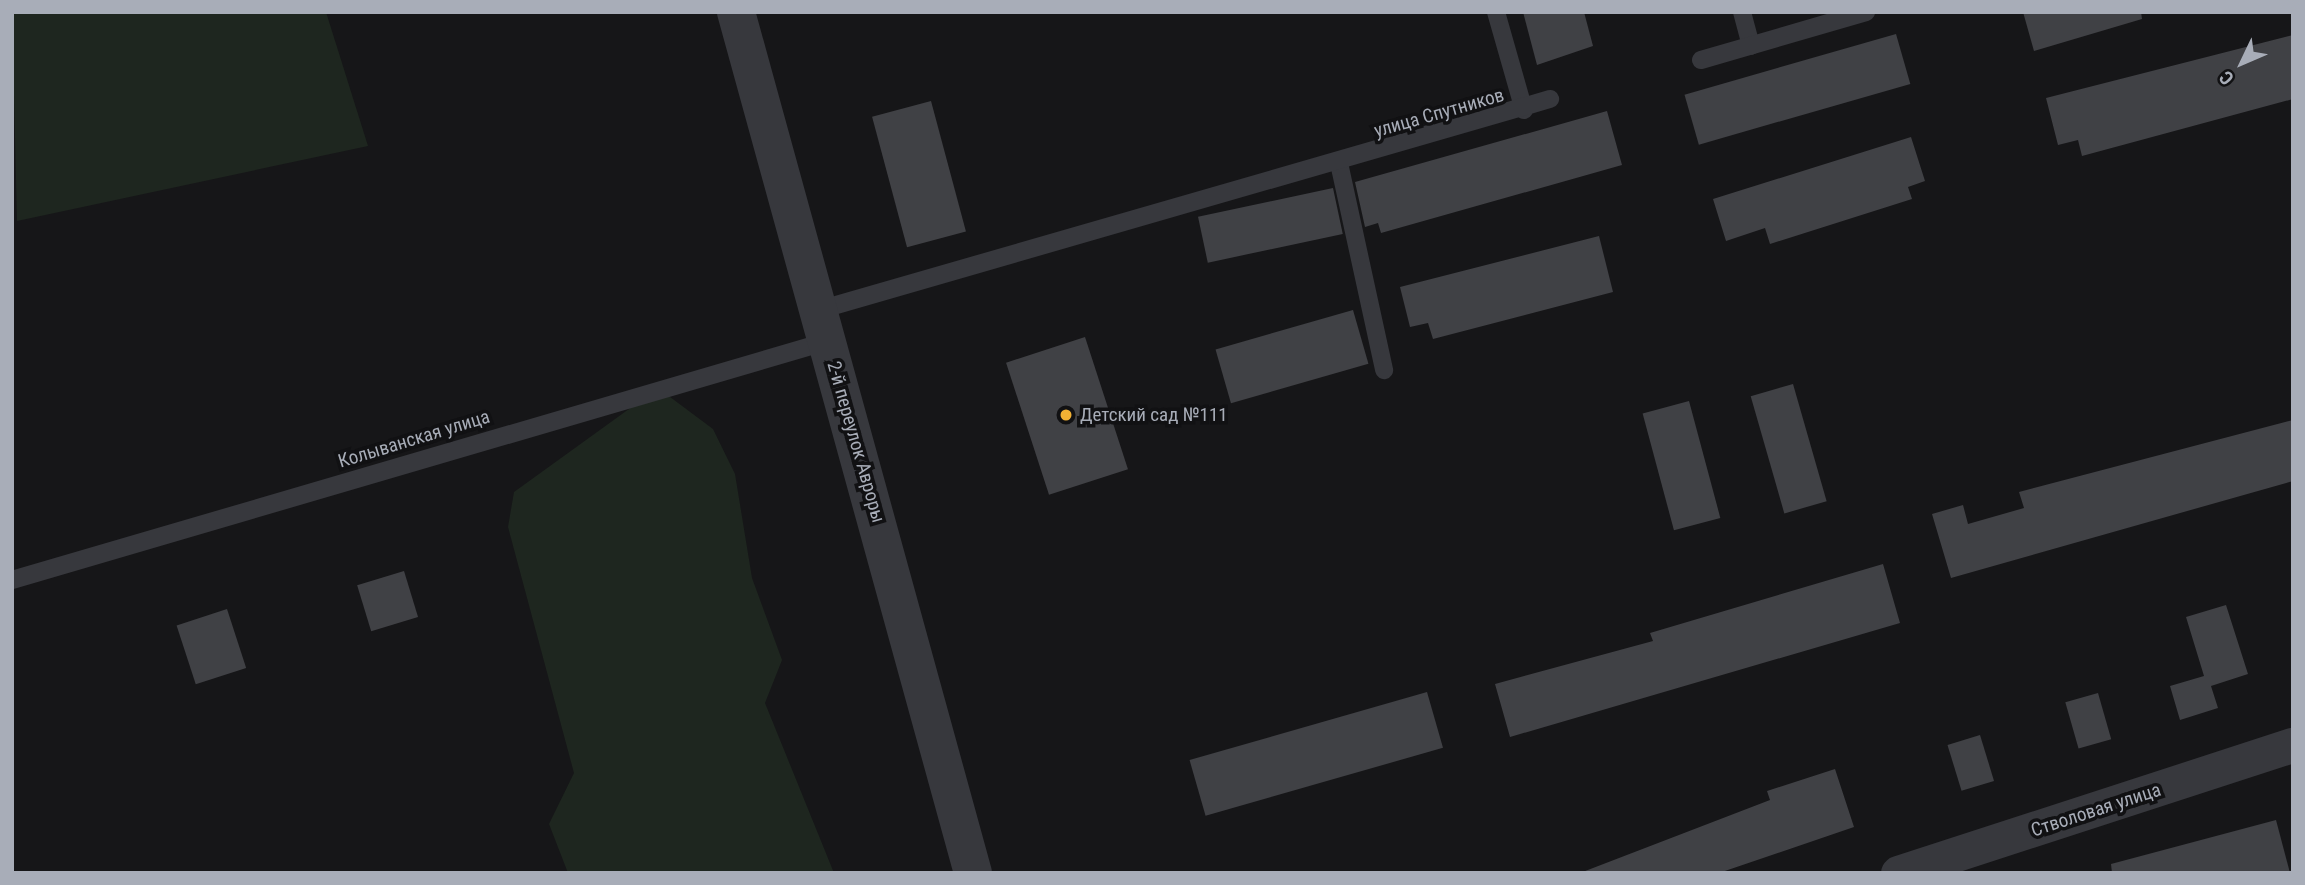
<!DOCTYPE html>
<html>
<head>
<meta charset="utf-8">
<style>
	body { margin:0 }
	#map { position:relative; width:2305px; height:885px; overflow:hidden; background:#161618; font-family:"Roboto Condensed",sans-serif }
	div>[style] { position:absolute }
	[style*='--x'] { left:calc(var(--x)*1px); top:calc(var(--y)*1px); width:calc(var(--w)*1px); rotate:calc(var(--a)*1deg) }
	.green>* { inset:0; background:#1e261f }
	.building>* { inset:0; background:#404145; transform-origin:0 0 }
	.service>* { height:18px; margin:-9px; padding:0 9px; transform-origin:9px; border-radius:9px; background:#37383d }
	.minor>* { height:35px; margin:-17.5px; padding:0 17.5px; transform-origin:17.5px; border-radius:17.5px; background:#37383d }
	.tertiary>* { height:38px; margin:-19px; padding:0 19px; transform-origin:19px; border-radius:19px; background:#37383d }
	.dots>* { width:19px; height:19px; translate:-50% -50%; box-sizing:border-box; border:4px solid #111113; border-radius:50% }
	span { translate:-50% -50%; white-space:nowrap; text-align:center; line-height:1.15; -webkit-text-stroke:7px #111113; paint-order:stroke }
	.street-label { font-size:19px; color:#a8adb8 }
	.poi-label { font-size:19px; color:#a8adb8 }
	.left { translate:0 -50%; text-align:left }
	.frame { position:absolute; inset:0; border:14px solid #a8adb8; pointer-events:none }
	.north { position:absolute; left:2207px; top:28px; width:70px; height:70px; -webkit-text-stroke:5px #111113; paint-order:stroke; rotate:226deg; font-size:19px; font-weight:700; line-height:28px; text-align:center; color:#a8adb8 }
	.north::after { content:''; display:block; margin:auto; width:24px; height:32px; background:#a8adb8; clip-path:polygon(50% 0,100% 100%,50% 72%,0 100%) }
</style>
</head>
<body>
<div id="map">
	<div class="green">
		<i style="clip-path:polygon(12px 12px,326px 12px,368px 146px,17px 221px)"></i>
		<i style="clip-path:polygon(658px 388px,713px 429px,735px 474px,752px 578px,782px 660px,765px 703px,834px 873px,568px 873px,549px 824px,574px 773px,508px 527px,514px 492px)"></i>
	</div>
	<div class="building">
		<i style="clip-path:polygon(1523px 12px,1584px 12px,1593px 46px,1537px 65px)"></i>
		<i style="clip-path:polygon(2023px 12px,2141px 12px,2142px 19px,2034px 51px)"></i>
		<i style="left:1896px;top:34px;width:52px;height:220px;rotate:74deg"></i>
		<i style="clip-path:polygon(2293px 35px,2293px 99px,2082px 156px,2078px 140px,2058px 145px,2046px 98px)"></i>
		<i style="left:931px;top:101px;width:135px;height:61px;rotate:75deg"></i>
		<i style="clip-path:polygon(1607px 111px,1622px 165px,1381px 233px,1378px 223px,1365px 227px,1355px 182px)"></i>
		<i style="clip-path:polygon(1911px 137px,1925px 181px,1908px 187px,1912px 199px,1770px 244px,1765px 228px,1726px 241px,1713px 199px)"></i>
		<i style="left:1333px;top:188px;width:47px;height:138px;rotate:78deg"></i>
		<i style="clip-path:polygon(1599px 236px,1613px 292px,1433px 339px,1428px 323px,1410px 327px,1400px 287px)"></i>
		<i style="left:1353px;top:310px;width:56px;height:143px;rotate:74deg"></i>
		<i style="left:1085px;top:337px;width:139px;height:83px;rotate:72deg"></i>
		<i style="left:1793px;top:384px;width:122px;height:44px;rotate:74deg"></i>
		<i style="left:1689px;top:401px;width:121px;height:48px;rotate:75deg"></i>
		<i style="clip-path:polygon(2293px 420px,2293px 481px,1951px 578px,1932px 514px,1963px 505px,1968px 524px,2024px 508px,2019px 492px)"></i>
		<i style="clip-path:polygon(1883px 564px,1900px 623px,1510px 737px,1495px 684px,1653px 641px,1650px 633px)"></i>
		<i style="left:404px;top:571px;width:48px;height:49px;rotate:73deg"></i>
		<i style="clip-path:polygon(2226px 605px,2248px 674px,2211px 686px,2218px 708px,2180px 720px,2170px 686px,2204px 676px,2186px 617px)"></i>
		<i style="left:227px;top:609px;width:62px;height:53px;rotate:72deg"></i>
		<i style="left:1427px;top:692px;width:58px;height:247px;rotate:74deg"></i>
		<i style="left:2098px;top:693px;width:48px;height:34px;rotate:74deg"></i>
		<i style="left:1980px;top:735px;width:48px;height:34px;rotate:73deg"></i>
		<i style="clip-path:polygon(1835px 769px,1854px 827px,1719px 873px,1580px 873px,1770px 800px,1767px 791px)"></i>
		<i style="clip-path:polygon(2276px 820px,2290px 873px,2112px 873px,2111px 864px)"></i>
	</div>
	<div class="service">
		<i style="--x:1496;--y:12;--w:102;--a:74.1"></i>
		<i style="--x:1742;--y:12;--w:35;--a:75"></i>
		<i style="--x:1701;--y:60;--w:172;--a:-16.2"></i>
		<i style="--x:1339;--y:163;--w:212;--a:77.7"></i>
		<i style="--x:819;--y:310;--w:761;--a:-16.1"></i>
		<i style="--x:12;--y:580;--w:850;--a:-16.32"></i>
	</div>
	<div class="minor">
		<i style="--x:1898;--y:873;--w:415;--a:-18"></i>
	</div>
	<div class="tertiary">
		<i style="--x:736;--y:12;--w:893;--a:74.61"></i>
	</div>
	<div class="dots">
		<i style="left:1066px;top:415px;background:#f2b134"></i>
	</div>
	<div class="street-label">
		<span style="left:1439px;top:113px;rotate:-16deg">улица Спутников</span>
		<span style="left:414px;top:439px;rotate:-17deg">Колыванская улица</span>
		<span style="left:856px;top:442px;rotate:74deg">2-й переулок Авроры</span>
		<span style="left:2096px;top:810px;rotate:-18deg">Стволовая улица</span>
	</div>
	<div class="poi-label">
		<span class="left" style="left:1080px;top:415px">Детский сад №111</span>
	</div>
	<div class="frame"></div>
	<div class="north">С</div>
</div>
</body>
</html>
